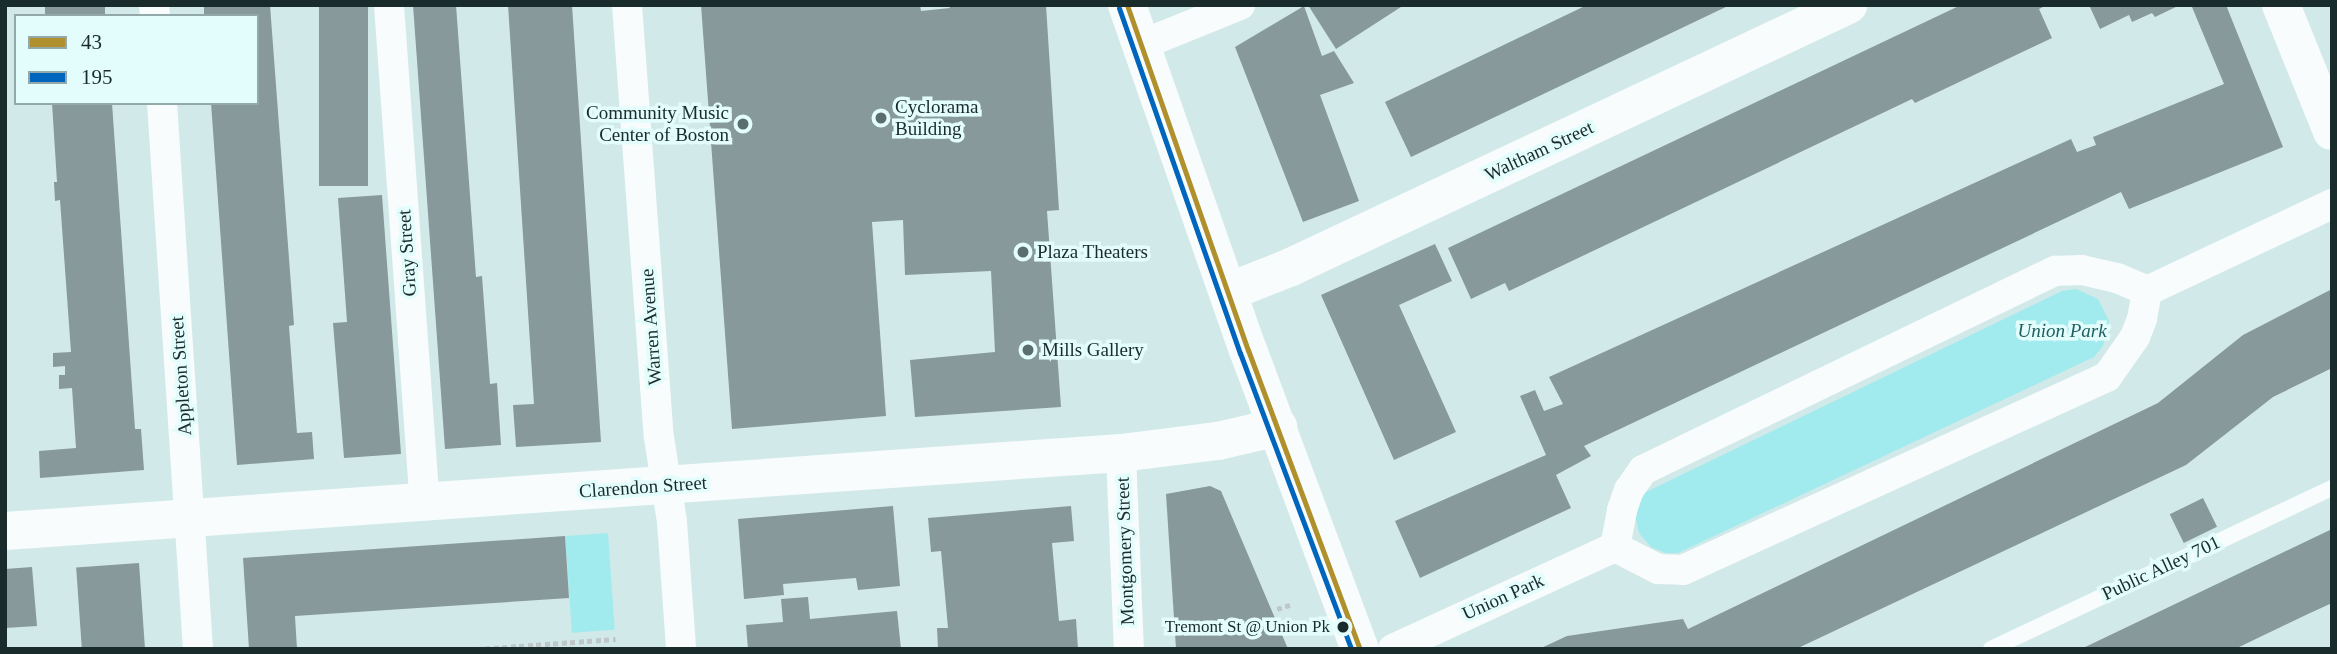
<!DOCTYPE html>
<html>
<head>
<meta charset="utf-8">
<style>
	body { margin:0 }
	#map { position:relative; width:2337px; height:654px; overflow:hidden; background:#d2e9ea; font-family:Georgia,serif }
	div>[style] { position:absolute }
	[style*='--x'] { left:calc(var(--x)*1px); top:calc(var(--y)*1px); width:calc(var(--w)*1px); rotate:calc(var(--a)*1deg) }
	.green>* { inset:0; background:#a1ebee; transform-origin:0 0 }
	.building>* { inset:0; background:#87999a; transform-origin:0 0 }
	.path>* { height:4.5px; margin-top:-2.25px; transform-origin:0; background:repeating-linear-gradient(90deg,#bfc8c8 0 5px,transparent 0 8.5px) }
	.service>* { height:16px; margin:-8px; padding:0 8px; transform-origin:8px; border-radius:8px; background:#f8fcfc }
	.minor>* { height:30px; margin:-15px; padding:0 15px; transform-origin:15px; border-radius:15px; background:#f8fcfc }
	.secondary>* { height:38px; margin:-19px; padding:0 19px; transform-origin:19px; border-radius:19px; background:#f8fcfc }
	.primary>* { height:38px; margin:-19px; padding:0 19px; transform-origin:19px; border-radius:19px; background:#f8fcfc }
	.bus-1>* { height:5px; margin:-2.5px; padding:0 2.5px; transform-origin:2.5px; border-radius:2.5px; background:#af902c }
	.bus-2>* { height:5px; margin:-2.5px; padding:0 2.5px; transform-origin:2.5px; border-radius:2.5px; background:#0065bd }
	.dots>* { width:19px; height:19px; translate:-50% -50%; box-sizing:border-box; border:4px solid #e3fdfd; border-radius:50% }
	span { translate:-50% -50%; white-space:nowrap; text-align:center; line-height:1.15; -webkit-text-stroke:7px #e3fdfd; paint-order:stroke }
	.bus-label { font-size:17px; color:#1a2b2b }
	.right { translate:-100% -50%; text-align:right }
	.poi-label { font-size:19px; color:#1a2b2b }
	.left { translate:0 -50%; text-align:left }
	.street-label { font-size:19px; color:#1a2b2b }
	.park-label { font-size:19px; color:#1f5f61; font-style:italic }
	.frame { position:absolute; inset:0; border:7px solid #1a2b2b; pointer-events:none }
	.legend { position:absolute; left:14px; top:14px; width:245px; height:91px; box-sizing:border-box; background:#e3fdfd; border:2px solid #93a9a9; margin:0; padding:9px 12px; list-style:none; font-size:21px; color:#1a2b2b }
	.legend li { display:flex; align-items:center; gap:14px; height:35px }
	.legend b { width:35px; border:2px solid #93a9a9 }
</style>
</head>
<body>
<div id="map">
	<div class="green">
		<i style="clip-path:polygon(2076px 289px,2098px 299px,2109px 321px,2103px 346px,2094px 357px,1678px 553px,1666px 553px,1651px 547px,1639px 533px,1635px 515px,1644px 493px,2062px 291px)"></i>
		<i style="left:608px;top:533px;width:97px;height:43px;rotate:86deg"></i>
	</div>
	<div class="building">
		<i style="left:45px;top:5px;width:60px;height:11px"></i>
		<i style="clip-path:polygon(204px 5px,270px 5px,294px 325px,289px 326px,297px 433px,312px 432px,314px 459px,237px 465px,211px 103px,257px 103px,257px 16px,204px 16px)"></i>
		<i style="left:319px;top:5px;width:49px;height:181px"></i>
		<i style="clip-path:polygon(413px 5px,456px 5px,476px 277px,482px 276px,490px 384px,497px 383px,501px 445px,445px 449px)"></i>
		<i style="clip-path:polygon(508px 5px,572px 5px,601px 442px,516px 447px,513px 405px,534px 404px)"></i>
		<i style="clip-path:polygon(701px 5px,920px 5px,921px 11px,950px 8px,948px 5px,1046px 5px,1059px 210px,1047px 211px,1061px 407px,915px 417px,910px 360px,995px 352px,991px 271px,905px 275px,903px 220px,872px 222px,886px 416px,732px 429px)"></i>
		<i style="clip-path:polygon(1308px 5px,1404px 5px,1336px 49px)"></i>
		<i style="clip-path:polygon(1587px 5px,1730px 5px,1411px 157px,1385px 102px)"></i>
		<i style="clip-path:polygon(1961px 5px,2047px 5px,2039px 9px,2052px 38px,1915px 103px,1912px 99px,1509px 291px,1505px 283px,1471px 299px,1448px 248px)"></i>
		<i style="clip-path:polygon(2089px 5px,2180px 5px,2155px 17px,2152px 13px,2132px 22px,2129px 15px,2100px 29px)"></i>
		<i style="clip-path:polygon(2226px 5px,2283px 147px,2129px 209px,2121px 192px,1584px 446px,1591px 456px,1556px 475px,1571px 508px,1420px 578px,1395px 521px,1546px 455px,1520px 396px,1535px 390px,1544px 411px,1563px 404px,1549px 377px,2071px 139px,2077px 152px,2096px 145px,2093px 137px,2224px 84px,2192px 7px)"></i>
		<i style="clip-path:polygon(1304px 6px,1322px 56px,1334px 51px,1354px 83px,1320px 95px,1359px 201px,1303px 222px,1235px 47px)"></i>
		<i style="clip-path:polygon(52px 103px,112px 103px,135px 429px,141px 429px,144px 470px,40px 478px,39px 451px,76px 448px,72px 388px,59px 389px,59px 375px,65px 375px,65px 366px,53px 367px,53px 353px,71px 352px,60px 200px,55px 201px,54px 182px,57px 182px)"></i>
		<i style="clip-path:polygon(382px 195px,401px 454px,344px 458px,333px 323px,347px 322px,338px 198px)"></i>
		<i style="clip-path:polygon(1435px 244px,1452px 281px,1399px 305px,1456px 432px,1394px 460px,1321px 295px)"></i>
		<i style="clip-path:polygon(2332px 289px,2332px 368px,2273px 397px,2186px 465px,1796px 649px,1539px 649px,1567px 636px,1683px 619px,1688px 629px,2158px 403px,2243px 335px)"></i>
		<i style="clip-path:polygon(1210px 486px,1221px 491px,1288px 649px,1176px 649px,1166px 494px)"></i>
		<i style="left:2203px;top:498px;width:32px;height:37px;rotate:64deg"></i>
		<i style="clip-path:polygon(893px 506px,900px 586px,858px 590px,856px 578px,783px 584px,784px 595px,744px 599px,738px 519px)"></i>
		<i style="clip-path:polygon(1071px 506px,1074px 541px,1052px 543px,1059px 621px,1076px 619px,1078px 649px,938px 649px,937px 628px,948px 628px,941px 551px,931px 552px,928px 518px)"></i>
		<i style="clip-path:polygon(2332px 529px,2332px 603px,2308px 614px,2235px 649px,2081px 649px)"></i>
		<i style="clip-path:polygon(565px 536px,569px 598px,295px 616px,297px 649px,249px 649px,243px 558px)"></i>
		<i style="left:139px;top:563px;width:86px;height:63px;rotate:86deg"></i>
		<i style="clip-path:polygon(32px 567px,37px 626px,5px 628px,5px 569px)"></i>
		<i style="clip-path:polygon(808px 597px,810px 619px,897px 611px,901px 649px,748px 649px,746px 625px,783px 622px,781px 599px)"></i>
	</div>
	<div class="path">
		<i style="--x:1277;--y:609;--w:16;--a:-18"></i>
		<i style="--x:477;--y:649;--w:139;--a:-4.1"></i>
	</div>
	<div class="service">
		<i style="--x:1991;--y:649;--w:377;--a:-25.3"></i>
	</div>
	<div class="minor">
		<i style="--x:154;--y:5;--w:11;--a:85"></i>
		<i style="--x:389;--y:5;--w:498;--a:85.9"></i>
		<i style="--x:627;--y:5;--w:433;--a:85.8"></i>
		<i style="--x:659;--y:437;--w:86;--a:81.3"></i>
		<i style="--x:672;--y:522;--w:127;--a:85.9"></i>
		<i style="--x:1141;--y:45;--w:107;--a:-22"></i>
		<i style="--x:162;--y:103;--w:547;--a:86.23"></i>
		<i style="--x:1121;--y:453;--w:196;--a:87.7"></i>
		<i style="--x:1615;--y:547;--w:38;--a:-79"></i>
		<i style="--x:1622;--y:510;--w:21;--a:-71"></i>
		<i style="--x:1629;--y:490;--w:24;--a:-55"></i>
		<i style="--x:1643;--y:470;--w:458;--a:-25.8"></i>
		<i style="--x:2055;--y:271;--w:27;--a:-2"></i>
		<i style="--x:2082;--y:270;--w:36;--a:13"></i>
		<i style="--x:2117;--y:278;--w:33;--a:23"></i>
		<i style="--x:2147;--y:291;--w:204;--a:-25.2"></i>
		<i style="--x:1615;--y:547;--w:48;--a:27.1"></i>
		<i style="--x:1658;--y:569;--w:25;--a:2"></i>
		<i style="--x:1683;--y:570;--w:466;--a:-24.5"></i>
		<i style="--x:2107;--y:377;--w:49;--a:-55"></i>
		<i style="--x:2135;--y:337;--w:19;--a:-69"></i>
		<i style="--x:2142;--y:319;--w:28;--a:-80"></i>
		<i style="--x:1393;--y:649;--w:244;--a:-24.7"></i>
	</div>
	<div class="secondary">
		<i style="--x:2281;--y:5;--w:136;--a:68"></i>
		<i style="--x:1228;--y:292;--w:68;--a:-21.6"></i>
		<i style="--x:1291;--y:267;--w:616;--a:-25.19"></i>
		<i style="--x:5;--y:531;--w:1119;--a:-4"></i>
		<i style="--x:1121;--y:453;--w:98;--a:-7.1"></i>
		<i style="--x:1218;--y:441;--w:62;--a:-13.1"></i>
	</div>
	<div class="primary">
		<i style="--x:1127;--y:5;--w:366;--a:70.7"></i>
		<i style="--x:1248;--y:350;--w:319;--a:69.5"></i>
	</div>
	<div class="bus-1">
		<i style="--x:1127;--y:5;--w:366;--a:70.7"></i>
		<i style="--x:1248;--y:350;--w:319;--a:69.5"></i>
	</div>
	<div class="bus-2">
		<i style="--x:1119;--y:8;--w:366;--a:70.7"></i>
		<i style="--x:1240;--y:353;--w:316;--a:69.4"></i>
	</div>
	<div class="dots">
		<i style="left:881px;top:118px;background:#5a6e6e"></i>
		<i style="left:743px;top:124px;background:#5a6e6e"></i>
		<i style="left:1023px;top:252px;background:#5a6e6e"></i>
		<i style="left:1028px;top:350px;background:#5a6e6e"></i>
		<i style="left:1343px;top:627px;background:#1a2b2b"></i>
	</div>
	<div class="bus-label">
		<span class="right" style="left:1330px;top:627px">Tremont St @ Union Pk</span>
	</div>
	<div class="poi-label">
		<span class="left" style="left:895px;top:118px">Cyclorama<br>Building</span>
		<span class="right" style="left:729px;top:124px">Community Music<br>Center of Boston</span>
		<span class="left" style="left:1037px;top:252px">Plaza Theaters</span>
		<span class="left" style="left:1042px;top:350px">Mills Gallery</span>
	</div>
	<div class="street-label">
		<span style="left:1539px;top:151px;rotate:-25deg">Waltham Street</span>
		<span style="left:407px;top:253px;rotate:-94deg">Gray Street</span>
		<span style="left:651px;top:327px;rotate:-94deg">Warren Avenue</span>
		<span style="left:181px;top:376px;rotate:-94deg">Appleton Street</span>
		<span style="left:643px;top:487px;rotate:-4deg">Clarendon Street</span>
		<span style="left:1125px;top:551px;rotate:-92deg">Montgomery Street</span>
		<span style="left:2161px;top:568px;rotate:-25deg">Public Alley 701</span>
		<span style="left:1503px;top:597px;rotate:-24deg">Union Park</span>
	</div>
	<div class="park-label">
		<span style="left:2062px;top:331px">Union Park</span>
	</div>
	<div class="frame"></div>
	<ul class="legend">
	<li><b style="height:9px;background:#af902c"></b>43</li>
	<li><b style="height:9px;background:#0065bd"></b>195</li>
	</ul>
</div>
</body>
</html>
